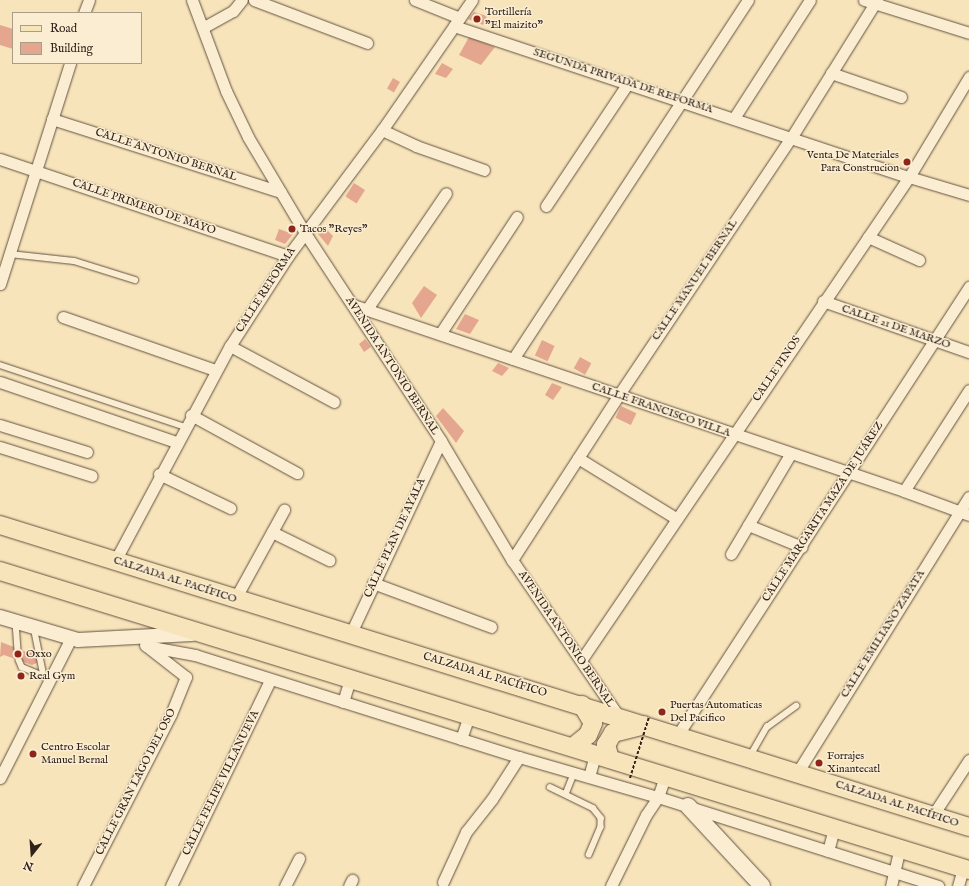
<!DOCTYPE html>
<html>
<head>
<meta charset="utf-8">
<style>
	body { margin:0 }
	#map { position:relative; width:969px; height:886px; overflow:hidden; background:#f8e4ba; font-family:"IM FELL English",serif }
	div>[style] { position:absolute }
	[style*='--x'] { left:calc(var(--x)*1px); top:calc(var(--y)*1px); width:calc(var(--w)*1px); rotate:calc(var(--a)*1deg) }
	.building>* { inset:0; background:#e5a68f; transform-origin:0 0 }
	.roads { filter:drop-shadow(0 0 1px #625242) drop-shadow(0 0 1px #625242) }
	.service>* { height:5.5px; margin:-2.75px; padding:0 2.75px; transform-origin:2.75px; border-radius:2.75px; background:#faedd2 }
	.minor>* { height:11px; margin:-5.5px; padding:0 5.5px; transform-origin:5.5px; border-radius:5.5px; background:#faedd2 }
	.tertiary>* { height:14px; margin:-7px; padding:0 7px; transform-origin:7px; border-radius:7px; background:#faedd2 }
	.secondary>* { height:16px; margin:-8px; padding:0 8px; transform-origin:8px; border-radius:8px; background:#faedd2 }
	.primary>* { height:18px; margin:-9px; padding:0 9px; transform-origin:9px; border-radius:9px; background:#f8e4ba }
	.path-bridge>* { height:2px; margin-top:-1px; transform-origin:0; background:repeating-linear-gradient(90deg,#30221a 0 3px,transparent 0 5px) }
	.dots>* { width:11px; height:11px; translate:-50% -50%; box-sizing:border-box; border:2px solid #faedd2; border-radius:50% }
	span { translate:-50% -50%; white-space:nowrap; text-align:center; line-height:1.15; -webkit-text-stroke:3px #faedd2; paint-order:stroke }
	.poi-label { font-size:11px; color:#30221a }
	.left { translate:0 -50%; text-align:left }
	.right { translate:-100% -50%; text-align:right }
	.street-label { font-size:11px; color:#30221a }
	.legend { position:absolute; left:12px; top:12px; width:130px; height:52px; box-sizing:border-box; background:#faedd2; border:1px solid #a99c88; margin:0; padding:5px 7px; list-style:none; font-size:12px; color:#30221a }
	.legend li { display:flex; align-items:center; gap:8px; height:20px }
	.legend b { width:20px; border:1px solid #a99c88 }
	.north { position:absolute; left:12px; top:834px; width:40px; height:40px; -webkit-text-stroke:3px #faedd2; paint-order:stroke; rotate:197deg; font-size:11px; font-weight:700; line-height:16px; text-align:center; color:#30221a }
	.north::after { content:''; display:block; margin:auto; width:14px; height:18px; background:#30221a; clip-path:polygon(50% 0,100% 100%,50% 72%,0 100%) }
</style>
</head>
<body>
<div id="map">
	<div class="building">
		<i style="clip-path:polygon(474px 12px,487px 16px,483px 25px,468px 19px)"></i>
		<i style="clip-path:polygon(0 25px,13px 29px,13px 49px,0 45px)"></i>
		<i style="clip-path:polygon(469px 37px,495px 47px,481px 65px,459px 55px)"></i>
		<i style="clip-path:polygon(442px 63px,453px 69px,446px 78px,435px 74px)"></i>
		<i style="left:393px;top:78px;width:8px;height:12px;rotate:30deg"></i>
		<i style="left:354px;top:183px;width:13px;height:16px;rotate:32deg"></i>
		<i style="clip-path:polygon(324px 227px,333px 236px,328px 246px,318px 234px)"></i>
		<i style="clip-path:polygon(279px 229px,293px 234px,285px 244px,275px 240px)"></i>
		<i style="clip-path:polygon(424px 286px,437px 295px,421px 318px,412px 303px)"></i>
		<i style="clip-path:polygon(465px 314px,479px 320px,470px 334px,456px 329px)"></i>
		<i style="clip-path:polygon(365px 339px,371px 347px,364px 352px,359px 344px)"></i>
		<i style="left:542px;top:340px;width:14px;height:17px;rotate:25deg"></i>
		<i style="left:580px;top:357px;width:13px;height:13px;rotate:29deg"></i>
		<i style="clip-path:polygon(498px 363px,509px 368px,502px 376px,492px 371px)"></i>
		<i style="clip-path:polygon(552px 383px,562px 387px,553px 400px,545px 395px)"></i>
		<i style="left:621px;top:406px;width:17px;height:13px;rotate:25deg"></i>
		<i style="clip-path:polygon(443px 408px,464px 431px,456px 443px,436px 416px)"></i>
		<i style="clip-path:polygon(1px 642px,29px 653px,34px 650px,39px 662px,32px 665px,4px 655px,0 657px)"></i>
	</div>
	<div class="roads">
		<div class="service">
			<i style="--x:10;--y:254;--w:64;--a:6.2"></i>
			<i style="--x:74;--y:261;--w:64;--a:17.3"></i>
			<i style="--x:0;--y:365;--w:195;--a:18.5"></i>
			<i style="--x:16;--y:622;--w:27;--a:86"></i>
			<i style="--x:34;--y:627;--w:50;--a:78.5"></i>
			<i style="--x:19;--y:660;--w:8;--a:67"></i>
			<i style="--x:22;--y:667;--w:26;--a:23"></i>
			<i style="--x:750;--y:756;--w:34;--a:-60"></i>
			<i style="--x:767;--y:727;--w:36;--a:-36"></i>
			<i style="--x:550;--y:787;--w:48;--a:26"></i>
			<i style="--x:593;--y:808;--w:13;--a:51"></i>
			<i style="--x:601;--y:818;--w:9;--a:90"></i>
			<i style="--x:601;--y:827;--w:30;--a:113"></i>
			<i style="--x:566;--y:793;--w:22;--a:-68"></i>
		</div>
		<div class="minor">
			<i style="--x:192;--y:0;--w:97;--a:69.5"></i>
			<i style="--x:226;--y:91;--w:51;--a:64.4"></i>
			<i style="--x:248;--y:137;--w:112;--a:59.3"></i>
			<i style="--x:305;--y:233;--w:249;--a:56.8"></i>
			<i style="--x:441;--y:441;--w:139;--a:59.2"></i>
			<i style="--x:512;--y:560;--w:190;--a:55.7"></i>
			<i style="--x:254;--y:0;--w:121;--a:20.8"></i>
			<i style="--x:415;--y:0;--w:48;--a:21.8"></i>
			<i style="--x:864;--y:0;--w:110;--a:17.4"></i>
			<i style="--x:84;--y:13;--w:14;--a:-69"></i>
			<i style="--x:454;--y:26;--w:479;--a:18.4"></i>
			<i style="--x:909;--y:177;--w:63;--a:16.7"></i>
			<i style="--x:204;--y:27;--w:33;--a:-29"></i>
			<i style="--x:233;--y:11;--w:14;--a:-51"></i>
			<i style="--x:831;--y:73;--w:74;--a:18.9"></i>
			<i style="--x:734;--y:118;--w:140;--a:-57.2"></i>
			<i style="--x:52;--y:119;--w:240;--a:17.7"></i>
			<i style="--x:382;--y:130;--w:38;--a:25"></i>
			<i style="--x:416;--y:146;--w:72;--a:19.4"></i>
			<i style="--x:0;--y:159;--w:304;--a:18.6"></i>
			<i style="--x:546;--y:206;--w:148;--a:-56.3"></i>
			<i style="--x:868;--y:237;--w:56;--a:24.3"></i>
			<i style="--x:0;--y:284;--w:232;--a:-72.4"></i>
			<i style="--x:823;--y:301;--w:155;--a:19.3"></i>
			<i style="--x:353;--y:305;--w:582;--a:18.65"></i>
			<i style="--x:904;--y:491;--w:69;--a:20.3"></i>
			<i style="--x:367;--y:309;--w:140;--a:-55.7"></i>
			<i style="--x:63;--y:317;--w:161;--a:19.2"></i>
			<i style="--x:440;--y:334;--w:140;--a:-56.7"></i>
			<i style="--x:230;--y:346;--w:118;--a:28.3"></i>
			<i style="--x:513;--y:359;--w:429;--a:-56.8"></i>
			<i style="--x:0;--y:382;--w:186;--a:18.8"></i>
			<i style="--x:191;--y:415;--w:121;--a:28.7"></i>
			<i style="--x:0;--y:425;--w:91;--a:17.2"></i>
			<i style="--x:0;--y:447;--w:96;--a:17.5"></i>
			<i style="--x:578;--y:458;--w:116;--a:31.6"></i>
			<i style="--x:159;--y:474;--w:79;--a:25.6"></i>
			<i style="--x:904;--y:491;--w:120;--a:-57.2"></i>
			<i style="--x:748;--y:525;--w:58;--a:22.2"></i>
			<i style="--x:272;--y:532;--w:64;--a:26.2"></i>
			<i style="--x:731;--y:554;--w:117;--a:-59.3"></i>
			<i style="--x:512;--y:560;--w:195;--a:-57.1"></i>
			<i style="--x:618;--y:396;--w:311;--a:-56.2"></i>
			<i style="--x:791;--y:138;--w:163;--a:-58.1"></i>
			<i style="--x:115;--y:561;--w:244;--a:-61.9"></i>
			<i style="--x:230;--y:346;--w:107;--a:-57.2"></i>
			<i style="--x:288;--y:256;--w:157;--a:-53.3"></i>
			<i style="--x:382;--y:130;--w:158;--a:-55.3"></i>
			<i style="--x:373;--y:583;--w:126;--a:20.4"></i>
			<i style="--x:235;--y:599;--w:102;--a:-61.2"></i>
			<i style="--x:350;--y:635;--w:214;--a:-64.9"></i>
			<i style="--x:146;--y:646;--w:50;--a:10.4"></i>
			<i style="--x:195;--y:655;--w:340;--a:17.5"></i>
			<i style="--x:519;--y:757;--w:145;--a:16.1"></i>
			<i style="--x:658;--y:797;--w:294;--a:17.6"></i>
			<i style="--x:582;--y:659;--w:582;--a:-55.85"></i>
			<i style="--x:909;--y:177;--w:117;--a:-59"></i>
			<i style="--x:343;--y:702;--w:24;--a:-73"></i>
			<i style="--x:677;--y:736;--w:536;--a:-56.96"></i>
			<i style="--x:461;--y:739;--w:24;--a:-71"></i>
			<i style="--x:797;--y:773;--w:325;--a:-58.1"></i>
			<i style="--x:589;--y:777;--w:23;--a:-75"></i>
			<i style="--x:0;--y:778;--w:157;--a:-63.1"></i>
			<i style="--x:933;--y:815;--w:66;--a:-56.8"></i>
			<i style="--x:828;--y:851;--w:24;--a:-75"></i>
			<i style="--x:443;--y:882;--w:55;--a:-65.3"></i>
			<i style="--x:466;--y:832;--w:42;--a:-51.8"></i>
			<i style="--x:492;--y:799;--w:50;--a:-57.3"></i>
			<i style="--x:83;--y:886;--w:193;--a:-62.9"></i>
			<i style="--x:171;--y:714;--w:40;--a:-68"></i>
			<i style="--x:186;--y:677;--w:52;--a:-142"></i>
			<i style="--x:171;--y:886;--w:229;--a:-64.3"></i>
			<i style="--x:285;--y:886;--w:31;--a:-63"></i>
			<i style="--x:349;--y:886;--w:7;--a:-63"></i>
			<i style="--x:611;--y:886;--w:79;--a:-63.8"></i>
			<i style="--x:646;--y:815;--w:22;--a:-56"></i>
			<i style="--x:658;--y:797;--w:21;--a:-71"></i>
			<i style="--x:891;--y:886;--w:39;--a:-77"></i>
			<i style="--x:958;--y:886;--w:19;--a:-74"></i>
		</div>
		<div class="tertiary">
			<i style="--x:0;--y:617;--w:81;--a:16.4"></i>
			<i style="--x:78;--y:640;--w:114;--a:-3"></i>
		</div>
		<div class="secondary">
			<i style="--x:688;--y:806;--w:109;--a:47.2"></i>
		</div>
		<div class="primary">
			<i style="--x:0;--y:525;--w:1015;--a:17.31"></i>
			<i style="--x:0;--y:571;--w:1014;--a:17.15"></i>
			<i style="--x:573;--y:747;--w:19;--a:-39"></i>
			<i style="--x:588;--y:735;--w:13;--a:-67"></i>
			<i style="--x:593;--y:723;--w:21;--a:-121"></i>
			<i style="--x:610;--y:759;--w:15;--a:-106"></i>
			<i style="--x:606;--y:745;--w:14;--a:-60"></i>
			<i style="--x:613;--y:733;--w:32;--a:-14"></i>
		</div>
	</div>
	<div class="path-bridge">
		<i style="--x:630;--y:778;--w:64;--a:-72.7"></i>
	</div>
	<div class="dots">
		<i style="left:477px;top:19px;background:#8f2418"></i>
		<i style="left:907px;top:162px;background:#8f2418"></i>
		<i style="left:292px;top:229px;background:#8f2418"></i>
		<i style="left:18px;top:654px;background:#8f2418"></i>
		<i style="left:21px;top:676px;background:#8f2418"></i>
		<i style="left:662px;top:712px;background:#8f2418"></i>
		<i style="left:33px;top:754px;background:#8f2418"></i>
		<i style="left:819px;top:763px;background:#8f2418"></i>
	</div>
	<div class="poi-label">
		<span class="left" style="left:485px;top:19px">Tortillería<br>"El maizito"</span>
		<span class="right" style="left:899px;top:162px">Venta De Materiales<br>Para Construcion</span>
		<span class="left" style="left:300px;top:229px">Tacos "Reyes"</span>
		<span class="left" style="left:26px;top:654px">Oxxo</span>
		<span class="left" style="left:29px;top:676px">Real Gym</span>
		<span class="left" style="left:670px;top:712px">Puertas Automaticas<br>Del Pacifico</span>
		<span class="left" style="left:41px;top:754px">Centro Escolar<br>Manuel Bernal</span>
		<span class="left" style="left:827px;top:763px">Forrajes<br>Xinantecatl</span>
	</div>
	<div class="street-label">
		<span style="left:623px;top:81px;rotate:18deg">SEGUNDA PRIVADA DE REFORMA</span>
		<span style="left:166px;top:155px;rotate:18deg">CALLE ANTONIO BERNAL</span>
		<span style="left:144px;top:207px;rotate:19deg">CALLE PRIMERO DE MAYO</span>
		<span style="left:695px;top:280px;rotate:-56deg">CALLE MANUEL BERNAL</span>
		<span style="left:266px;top:290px;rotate:-57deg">CALLE REFORMA</span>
		<span style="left:896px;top:327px;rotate:19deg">CALLE 21 DE MARZO</span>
		<span style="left:392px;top:366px;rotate:57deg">AVENIDA ANTONIO BERNAL</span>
		<span style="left:777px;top:369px;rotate:-56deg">CALLE PINOS</span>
		<span style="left:661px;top:410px;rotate:19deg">CALLE FRANCISCO VILLA</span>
		<span style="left:823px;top:512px;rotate:-57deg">CALLE MARGARITA MAZA DE JUÁREZ</span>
		<span style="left:395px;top:538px;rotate:-65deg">CALLE PLAN DE AYALA</span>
		<span style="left:175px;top:580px;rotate:18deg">CALZADA AL PACÍFICO</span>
		<span style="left:883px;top:634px;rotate:-58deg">CALLE EMILIANO ZAPATA</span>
		<span style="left:566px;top:639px;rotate:56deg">AVENIDA ANTONIO BERNAL</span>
		<span style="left:485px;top:675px;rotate:17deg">CALZADA AL PACÍFICO</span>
		<span style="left:136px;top:782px;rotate:-63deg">CALLE GRAN LAGO DEL OSO</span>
		<span style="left:221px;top:783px;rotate:-64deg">CALLE FELIPE VILLANUEVA</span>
		<span style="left:897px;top:804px;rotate:18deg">CALZADA AL PACÍFICO</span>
	</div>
	<ul class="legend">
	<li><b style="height:5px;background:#f8e4ba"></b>Road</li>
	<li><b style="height:11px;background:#e5a68f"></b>Building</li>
	</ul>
	<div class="north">N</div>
</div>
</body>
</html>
